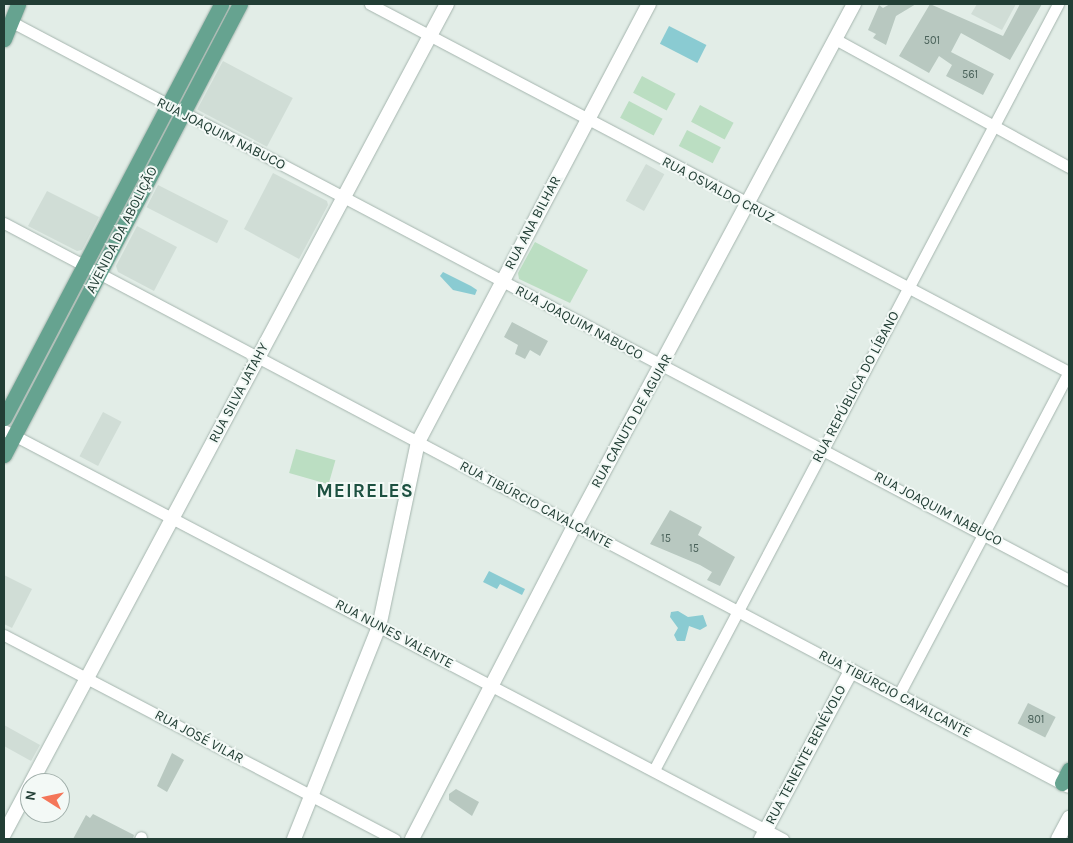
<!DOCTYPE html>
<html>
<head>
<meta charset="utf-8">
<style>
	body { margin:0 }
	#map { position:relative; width:1073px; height:843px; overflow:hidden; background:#e2ede7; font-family:Karla,sans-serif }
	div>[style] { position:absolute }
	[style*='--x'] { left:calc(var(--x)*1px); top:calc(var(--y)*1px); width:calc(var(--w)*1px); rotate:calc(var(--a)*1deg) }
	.built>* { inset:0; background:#d0ddd6; transform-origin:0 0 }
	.green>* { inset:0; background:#bbdec2; transform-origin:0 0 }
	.water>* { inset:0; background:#8acbd2; transform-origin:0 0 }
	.building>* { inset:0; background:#b8c8c0; transform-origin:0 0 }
	.roads { filter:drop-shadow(0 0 1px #a5b5ae) drop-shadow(0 0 1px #a5b5ae) }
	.minor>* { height:11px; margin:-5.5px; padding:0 5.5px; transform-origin:5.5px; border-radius:5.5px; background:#fff }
	.tertiary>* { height:14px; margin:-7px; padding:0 7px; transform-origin:7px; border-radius:7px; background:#fff }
	.primary>* { height:15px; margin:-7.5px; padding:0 7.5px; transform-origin:7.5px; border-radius:7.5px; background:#66a390 }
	span { translate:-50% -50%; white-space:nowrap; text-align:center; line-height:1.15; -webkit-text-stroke:4px #f3f9f6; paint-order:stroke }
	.number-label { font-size:11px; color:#486058 }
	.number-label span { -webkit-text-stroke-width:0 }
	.street-label { font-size:14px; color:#223e35 }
	.district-label { font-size:19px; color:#1d5141; font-weight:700; letter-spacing:1px }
	.frame { position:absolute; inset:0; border:5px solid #223e35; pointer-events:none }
	.north { position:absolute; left:20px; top:773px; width:50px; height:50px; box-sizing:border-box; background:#f3f9f6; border:1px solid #9faea9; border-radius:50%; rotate:280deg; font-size:14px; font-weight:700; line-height:20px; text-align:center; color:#223e35 }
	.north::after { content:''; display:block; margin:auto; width:18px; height:22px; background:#f47659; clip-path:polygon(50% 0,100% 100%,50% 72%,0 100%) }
</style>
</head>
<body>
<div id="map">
	<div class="built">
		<i style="clip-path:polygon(977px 4px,1016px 4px,1002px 30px,971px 14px)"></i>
		<i style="left:223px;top:61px;width:79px;height:55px;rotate:28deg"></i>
		<i style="left:646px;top:164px;width:21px;height:42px;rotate:29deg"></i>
		<i style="clip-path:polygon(273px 173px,327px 201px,328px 205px,299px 259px,244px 229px)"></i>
		<i style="left:158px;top:185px;width:79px;height:25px;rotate:27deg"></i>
		<i style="clip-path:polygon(47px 191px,99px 217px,82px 250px,77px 251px,28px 226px)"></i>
		<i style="clip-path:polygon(137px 226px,177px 247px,154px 291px,118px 272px,116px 266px)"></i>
		<i style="left:103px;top:412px;width:21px;height:50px;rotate:28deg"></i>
		<i style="clip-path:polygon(4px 575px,32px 589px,12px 628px,4px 624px)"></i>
		<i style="clip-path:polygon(4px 725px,40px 745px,31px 761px,4px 746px)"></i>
	</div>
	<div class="green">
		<i style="left:642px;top:76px;width:38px;height:19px;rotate:28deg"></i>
		<i style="left:629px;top:101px;width:38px;height:19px;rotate:28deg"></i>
		<i style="left:700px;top:105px;width:38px;height:19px;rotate:28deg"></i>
		<i style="left:687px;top:130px;width:38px;height:18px;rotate:27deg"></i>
		<i style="clip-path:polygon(535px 242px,588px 270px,570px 303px,519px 279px,518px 273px)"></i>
		<i style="left:296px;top:449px;width:41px;height:25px;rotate:16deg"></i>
	</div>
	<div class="water">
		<i style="left:669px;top:26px;width:42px;height:20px;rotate:27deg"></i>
		<i style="clip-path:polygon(443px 272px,471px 286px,477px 290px,475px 295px,453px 290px,440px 276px)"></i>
		<i style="clip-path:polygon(489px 571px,525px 589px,522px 595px,500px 584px,497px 589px,483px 582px)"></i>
		<i style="clip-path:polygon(678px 611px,688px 617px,703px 615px,707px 626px,700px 630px,689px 626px,685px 641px,677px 641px,674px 635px,678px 628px,670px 617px,671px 612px)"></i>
	</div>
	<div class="building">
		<i style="clip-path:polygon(890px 4px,916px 4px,896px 16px,886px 45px,873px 38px,876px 34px,868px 30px,879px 5px,883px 8px)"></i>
		<i style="clip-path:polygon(930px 4px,1003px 36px,1020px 4px,1042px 4px,1010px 60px,961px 33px,951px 52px,994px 74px,983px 95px,946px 76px,952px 65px,939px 56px,929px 73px,899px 56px)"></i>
		<i style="clip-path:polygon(512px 322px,548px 341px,540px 356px,530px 350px,525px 359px,515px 354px,518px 345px,504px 337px)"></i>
		<i style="clip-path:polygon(670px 510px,702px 527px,698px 535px,735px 557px,720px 586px,707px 580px,712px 572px,700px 565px,650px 544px)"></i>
		<i style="left:1028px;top:703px;width:31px;height:23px;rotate:27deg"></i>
		<i style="clip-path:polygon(172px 753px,184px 760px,167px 792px,157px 786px)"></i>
		<i style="clip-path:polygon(456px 789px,479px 802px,472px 816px,449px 800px,449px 794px)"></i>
		<i style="clip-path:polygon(93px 814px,134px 835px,133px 839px,73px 839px,86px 815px,90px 818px)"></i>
	</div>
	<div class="roads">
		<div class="minor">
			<i style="--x:370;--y:4;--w:790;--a:27.77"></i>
			<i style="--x:10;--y:21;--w:1197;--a:27.83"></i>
			<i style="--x:835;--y:39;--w:267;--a:28.7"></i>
			<i style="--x:4;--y:223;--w:958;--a:27.88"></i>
			<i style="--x:4;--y:430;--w:880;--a:27.7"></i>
			<i style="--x:4;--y:635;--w:441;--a:27.6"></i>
			<i style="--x:898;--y:696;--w:367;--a:-62.2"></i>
			<i style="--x:654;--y:770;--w:866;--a:-62.19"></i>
			<i style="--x:140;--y:839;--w:2;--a:-63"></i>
		</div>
		<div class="tertiary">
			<i style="--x:31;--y:783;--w:883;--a:-61.9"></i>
			<i style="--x:4;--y:834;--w:55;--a:-62"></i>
			<i style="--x:294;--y:839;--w:228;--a:-68.2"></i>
			<i style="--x:379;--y:627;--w:189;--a:-78.1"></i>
			<i style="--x:418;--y:442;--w:495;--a:-62.2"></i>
			<i style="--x:412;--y:839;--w:354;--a:-62.6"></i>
			<i style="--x:575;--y:525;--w:591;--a:-61.83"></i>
			<i style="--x:761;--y:839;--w:191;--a:-61.8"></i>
			<i style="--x:851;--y:671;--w:246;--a:27.8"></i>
			<i style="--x:1058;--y:839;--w:24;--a:-62"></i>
		</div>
		<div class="primary">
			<i style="--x:4;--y:39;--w:38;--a:-68"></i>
			<i style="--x:4;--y:418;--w:467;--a:-62.3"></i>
			<i style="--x:4;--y:455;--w:509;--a:-62.38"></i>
			<i style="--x:1062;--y:783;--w:15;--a:-62"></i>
		</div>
	</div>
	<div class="number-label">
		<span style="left:932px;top:41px">501</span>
		<span style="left:970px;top:75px">561</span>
		<span style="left:666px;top:539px">15</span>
		<span style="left:694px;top:549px">15</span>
		<span style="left:1036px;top:720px">801</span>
	</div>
	<div class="street-label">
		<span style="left:221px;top:134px;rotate:27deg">RUA JOAQUIM NABUCO</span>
		<span style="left:718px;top:190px;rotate:28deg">RUA OSVALDO CRUZ</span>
		<span style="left:533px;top:223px;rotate:-62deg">RUA ANA BILHAR</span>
		<span style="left:122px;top:230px;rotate:-63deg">AVENIDA DA ABOLIÇÃO</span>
		<span style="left:579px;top:323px;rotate:28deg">RUA JOAQUIM NABUCO</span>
		<span style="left:856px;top:387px;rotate:-62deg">RUA REPÚBLICA DO LÍBANO</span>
		<span style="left:239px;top:393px;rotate:-62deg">RUA SILVA JATAHY</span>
		<span style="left:632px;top:421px;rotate:-61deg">RUA CANUTO DE AGUIAR</span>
		<span style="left:536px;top:505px;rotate:28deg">RUA TIBÚRCIO CAVALCANTE</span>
		<span style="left:938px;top:509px;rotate:28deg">RUA JOAQUIM NABUCO</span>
		<span style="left:394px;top:634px;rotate:28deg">RUA NUNES VALENTE</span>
		<span style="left:895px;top:694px;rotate:28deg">RUA TIBÚRCIO CAVALCANTE</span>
		<span style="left:199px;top:737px;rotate:28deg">RUA JOSÉ VILAR</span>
		<span style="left:806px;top:755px;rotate:-62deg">RUA TENENTE BENÉVOLO</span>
	</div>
	<div class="district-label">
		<span style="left:365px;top:492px">MEIRELES</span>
	</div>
	<div class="frame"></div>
	<div class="north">N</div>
</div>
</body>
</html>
